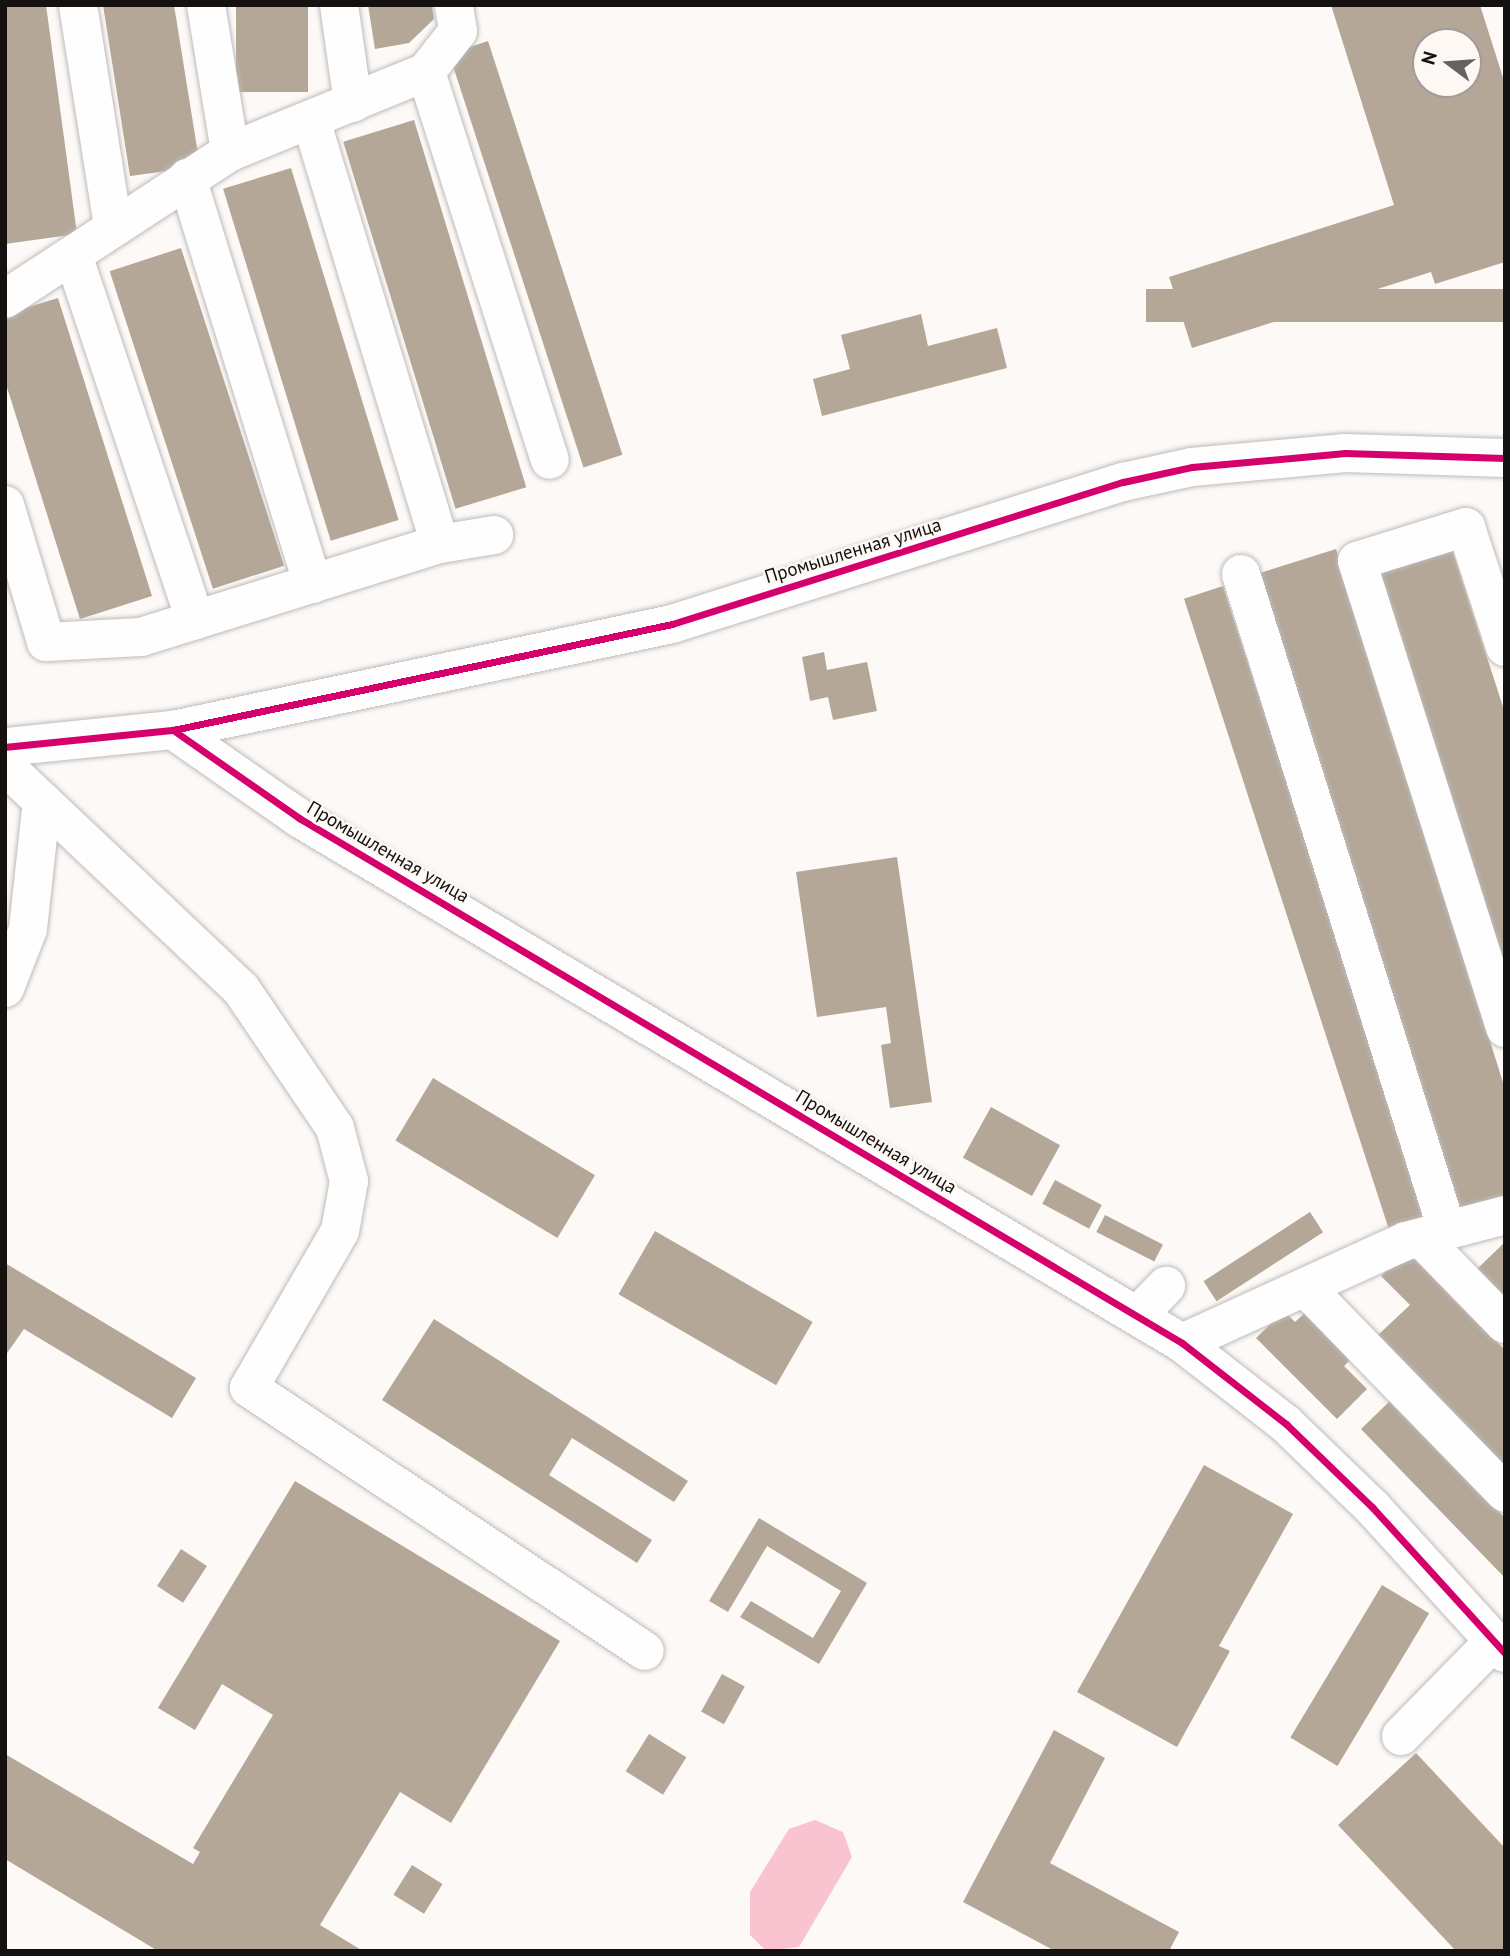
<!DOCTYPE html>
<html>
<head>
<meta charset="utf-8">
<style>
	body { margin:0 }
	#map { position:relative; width:1510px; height:1956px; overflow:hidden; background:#fcf9f7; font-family:"PT Sans",sans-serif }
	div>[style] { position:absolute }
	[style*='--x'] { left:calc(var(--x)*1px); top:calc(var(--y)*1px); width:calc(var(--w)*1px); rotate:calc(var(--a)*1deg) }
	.water>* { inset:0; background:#f9c3d0 }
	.building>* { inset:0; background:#b4a798; transform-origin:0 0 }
	.roads { filter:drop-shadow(0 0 2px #bebbb9) drop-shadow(0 0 2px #bebbb9) }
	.minor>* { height:38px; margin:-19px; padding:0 19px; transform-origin:19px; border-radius:19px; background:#fffefe }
	.cycleway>* { height:7px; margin:-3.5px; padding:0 3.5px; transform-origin:3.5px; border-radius:3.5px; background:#d6006c }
	span { translate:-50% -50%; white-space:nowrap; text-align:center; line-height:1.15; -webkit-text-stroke:5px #fef8f5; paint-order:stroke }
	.street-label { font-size:19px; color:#14110f }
	.frame { position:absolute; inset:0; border:7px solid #14110f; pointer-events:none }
	.north { position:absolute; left:1412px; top:28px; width:70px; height:70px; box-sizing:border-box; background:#fef8f5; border:2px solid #a09c99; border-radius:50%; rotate:286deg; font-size:19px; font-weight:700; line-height:28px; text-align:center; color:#14110f }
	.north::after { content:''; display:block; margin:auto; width:24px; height:32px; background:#656260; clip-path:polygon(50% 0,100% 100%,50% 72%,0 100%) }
</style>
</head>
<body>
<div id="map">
	<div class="water">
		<i style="clip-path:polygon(815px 1820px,843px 1832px,852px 1857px,799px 1947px,766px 1951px,750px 1935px,750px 1892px,789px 1829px)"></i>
	</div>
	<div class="building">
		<i style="clip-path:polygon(5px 5px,46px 5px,77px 234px,5px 244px)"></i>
		<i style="clip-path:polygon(103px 5px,174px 5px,198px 154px,167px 171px,130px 176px)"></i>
		<i style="left:236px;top:5px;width:72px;height:87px"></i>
		<i style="clip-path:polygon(368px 5px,432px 5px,434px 19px,409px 43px,375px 49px)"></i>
		<i style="clip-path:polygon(evenodd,1331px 5px,1480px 5px,1505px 84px,1505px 262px,1435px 284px,1431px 272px,1192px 348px,1169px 277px,1394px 205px,1331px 5px,1426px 42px,1468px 42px,1468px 84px,1426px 84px,1426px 42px)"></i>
		<i style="left:488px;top:41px;width:435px;height:41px;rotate:72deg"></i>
		<i style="left:414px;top:120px;width:384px;height:74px;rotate:73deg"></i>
		<i style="left:291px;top:168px;width:368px;height:71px;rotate:73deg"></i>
		<i style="left:181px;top:248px;width:334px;height:75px;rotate:72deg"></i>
		<i style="left:1505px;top:289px;width:33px;height:359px;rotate:90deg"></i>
		<i style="clip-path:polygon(58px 298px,152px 596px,80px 619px,5px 381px,5px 314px)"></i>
		<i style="clip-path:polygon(921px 314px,928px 346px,997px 328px,1007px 368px,822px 416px,813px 379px,850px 369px,841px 335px)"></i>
		<i style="clip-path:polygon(1336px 549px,1505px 1089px,1505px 1199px,1460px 1213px,1260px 573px)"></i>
		<i style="clip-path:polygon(1452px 549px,1505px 713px,1505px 971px,1377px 573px)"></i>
		<i style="left:1223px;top:586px;width:669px;height:41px;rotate:72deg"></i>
		<i style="clip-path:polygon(824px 652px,827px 670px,867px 662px,877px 711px,833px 720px,828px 697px,810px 701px,802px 657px)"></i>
		<i style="clip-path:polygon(897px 857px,932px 1102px,890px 1108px,881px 1045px,891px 1043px,886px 1007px,817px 1017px,796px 872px)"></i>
		<i style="left:433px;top:1078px;width:189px;height:73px;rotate:31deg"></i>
		<i style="left:991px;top:1107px;width:79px;height:58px;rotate:29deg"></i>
		<i style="left:1055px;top:1180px;width:53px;height:27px;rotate:28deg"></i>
		<i style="left:1310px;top:1212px;width:24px;height:127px;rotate:57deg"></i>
		<i style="left:1105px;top:1215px;width:65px;height:19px;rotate:27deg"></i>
		<i style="left:655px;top:1231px;width:182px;height:73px;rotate:30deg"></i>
		<i style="clip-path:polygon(1505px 1242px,1505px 1300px,1476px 1270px)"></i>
		<i style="clip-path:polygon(1408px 1250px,1505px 1350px,1505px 1467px,1378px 1335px,1410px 1305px,1381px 1276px)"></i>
		<i style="clip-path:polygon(5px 1263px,196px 1378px,172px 1418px,24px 1329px,5px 1356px)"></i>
		<i style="clip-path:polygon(1308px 1310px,1354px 1356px,1344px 1366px,1367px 1389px,1337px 1419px,1256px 1338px,1284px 1311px,1295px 1322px)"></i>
		<i style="clip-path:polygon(434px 1319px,688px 1481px,674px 1502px,572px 1438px,549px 1475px,652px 1540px,637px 1563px,382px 1400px)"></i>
		<i style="clip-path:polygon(1391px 1400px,1505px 1518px,1505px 1578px,1361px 1429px)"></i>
		<i style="clip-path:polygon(1204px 1465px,1293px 1514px,1219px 1646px,1230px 1651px,1177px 1747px,1077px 1692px)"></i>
		<i style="clip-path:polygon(295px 1481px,560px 1641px,451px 1823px,400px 1792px,320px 1925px,363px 1951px,158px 1951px,5px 1859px,5px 1754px,193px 1864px,200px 1852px,193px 1848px,273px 1715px,222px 1684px,195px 1730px,158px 1708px)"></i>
		<i style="clip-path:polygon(759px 1518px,867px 1583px,819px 1664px,740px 1617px,751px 1601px,813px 1638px,841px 1591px,767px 1546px,728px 1612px,709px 1601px)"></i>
		<i style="left:181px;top:1549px;width:31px;height:44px;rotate:33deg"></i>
		<i style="left:1382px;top:1585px;width:55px;height:178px;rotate:31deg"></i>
		<i style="left:722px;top:1674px;width:26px;height:43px;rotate:29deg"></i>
		<i style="clip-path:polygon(1054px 1730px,1105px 1758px,1050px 1863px,1179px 1932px,1169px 1951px,1055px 1951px,963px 1902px)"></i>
		<i style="left:649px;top:1734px;width:44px;height:44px;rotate:32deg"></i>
		<i style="clip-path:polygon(1416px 1753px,1505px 1848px,1505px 1951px,1456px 1951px,1338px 1825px)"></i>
		<i style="left:412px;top:1865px;width:36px;height:35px;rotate:32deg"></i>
	</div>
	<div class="roads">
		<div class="minor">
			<i style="--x:78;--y:5;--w:223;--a:81"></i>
			<i style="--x:206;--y:5;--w:149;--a:80.7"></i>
			<i style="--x:339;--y:5;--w:99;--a:81.9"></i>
			<i style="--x:426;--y:72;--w:52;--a:-52"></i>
			<i style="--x:458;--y:31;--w:26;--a:-99"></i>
			<i style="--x:311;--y:120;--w:443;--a:73.1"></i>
			<i style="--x:187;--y:178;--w:425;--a:72.8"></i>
			<i style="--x:74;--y:258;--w:382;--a:71.5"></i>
			<i style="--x:5;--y:299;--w:269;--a:-33.2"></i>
			<i style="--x:230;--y:152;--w:212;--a:-22.2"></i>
			<i style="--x:426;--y:72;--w:407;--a:72.3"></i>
			<i style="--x:5;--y:505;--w:143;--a:73.3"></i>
			<i style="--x:46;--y:642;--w:95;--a:-3"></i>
			<i style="--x:141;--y:637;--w:313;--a:-17.3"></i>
			<i style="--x:440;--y:544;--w:55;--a:-9.5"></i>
			<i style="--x:1241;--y:574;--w:688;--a:72.57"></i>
			<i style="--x:1505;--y:647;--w:126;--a:-108"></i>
			<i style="--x:1466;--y:527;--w:114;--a:162.7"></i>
			<i style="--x:1357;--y:561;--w:490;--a:72.4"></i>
			<i style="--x:173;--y:730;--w:154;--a:34.9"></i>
			<i style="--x:299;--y:818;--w:1027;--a:30.73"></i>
			<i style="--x:1182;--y:1343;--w:132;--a:37.9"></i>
			<i style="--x:1286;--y:1424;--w:120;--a:44"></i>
			<i style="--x:1372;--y:1507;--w:197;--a:47.7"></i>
			<i style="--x:5;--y:747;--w:169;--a:-5.8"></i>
			<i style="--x:173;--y:730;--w:510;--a:-11.99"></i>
			<i style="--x:672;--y:624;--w:473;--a:-17.5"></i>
			<i style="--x:1123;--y:482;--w:71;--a:-12.3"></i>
			<i style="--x:1192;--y:467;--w:154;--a:-5.2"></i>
			<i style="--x:1345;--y:453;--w:160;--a:1.8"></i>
			<i style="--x:5;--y:766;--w:325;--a:43.4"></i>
			<i style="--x:241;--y:989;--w:168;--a:55.9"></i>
			<i style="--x:335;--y:1128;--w:55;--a:75.2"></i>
			<i style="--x:349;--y:1181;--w:51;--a:100.2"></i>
			<i style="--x:340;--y:1231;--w:181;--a:120.1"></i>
			<i style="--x:249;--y:1388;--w:475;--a:33.6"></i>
			<i style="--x:5;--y:988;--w:63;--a:-68.7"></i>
			<i style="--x:28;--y:929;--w:129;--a:-83.8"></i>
			<i style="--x:1421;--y:1238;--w:120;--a:45.7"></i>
			<i style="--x:1305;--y:1287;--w:287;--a:45.8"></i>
			<i style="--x:1137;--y:1316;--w:42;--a:-46"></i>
			<i style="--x:1182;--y:1343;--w:246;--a:-24.5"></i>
			<i style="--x:1406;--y:1241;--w:102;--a:-14.7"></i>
			<i style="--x:1401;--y:1736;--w:133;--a:-45.6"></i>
		</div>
	</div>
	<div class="cycleway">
		<i style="--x:173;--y:730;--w:154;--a:34.9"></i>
		<i style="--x:299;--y:818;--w:1027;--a:30.73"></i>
		<i style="--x:1182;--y:1343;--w:132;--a:37.9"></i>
		<i style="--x:1286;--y:1424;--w:120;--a:44"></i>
		<i style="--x:1372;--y:1507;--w:197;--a:47.7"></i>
		<i style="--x:5;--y:747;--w:169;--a:-5.8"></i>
		<i style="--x:173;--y:730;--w:510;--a:-11.99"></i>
		<i style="--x:672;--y:624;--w:473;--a:-17.5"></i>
		<i style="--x:1123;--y:482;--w:71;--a:-12.3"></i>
		<i style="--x:1192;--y:467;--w:154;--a:-5.2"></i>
		<i style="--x:1345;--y:453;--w:160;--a:1.8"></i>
	</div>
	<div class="street-label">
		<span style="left:853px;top:551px;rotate:-17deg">Промышленная улица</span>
		<span style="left:388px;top:852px;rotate:30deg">Промышленная улица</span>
		<span style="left:876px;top:1142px;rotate:31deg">Промышленная улица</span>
	</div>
	<div class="frame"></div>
	<div class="north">N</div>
</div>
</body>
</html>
